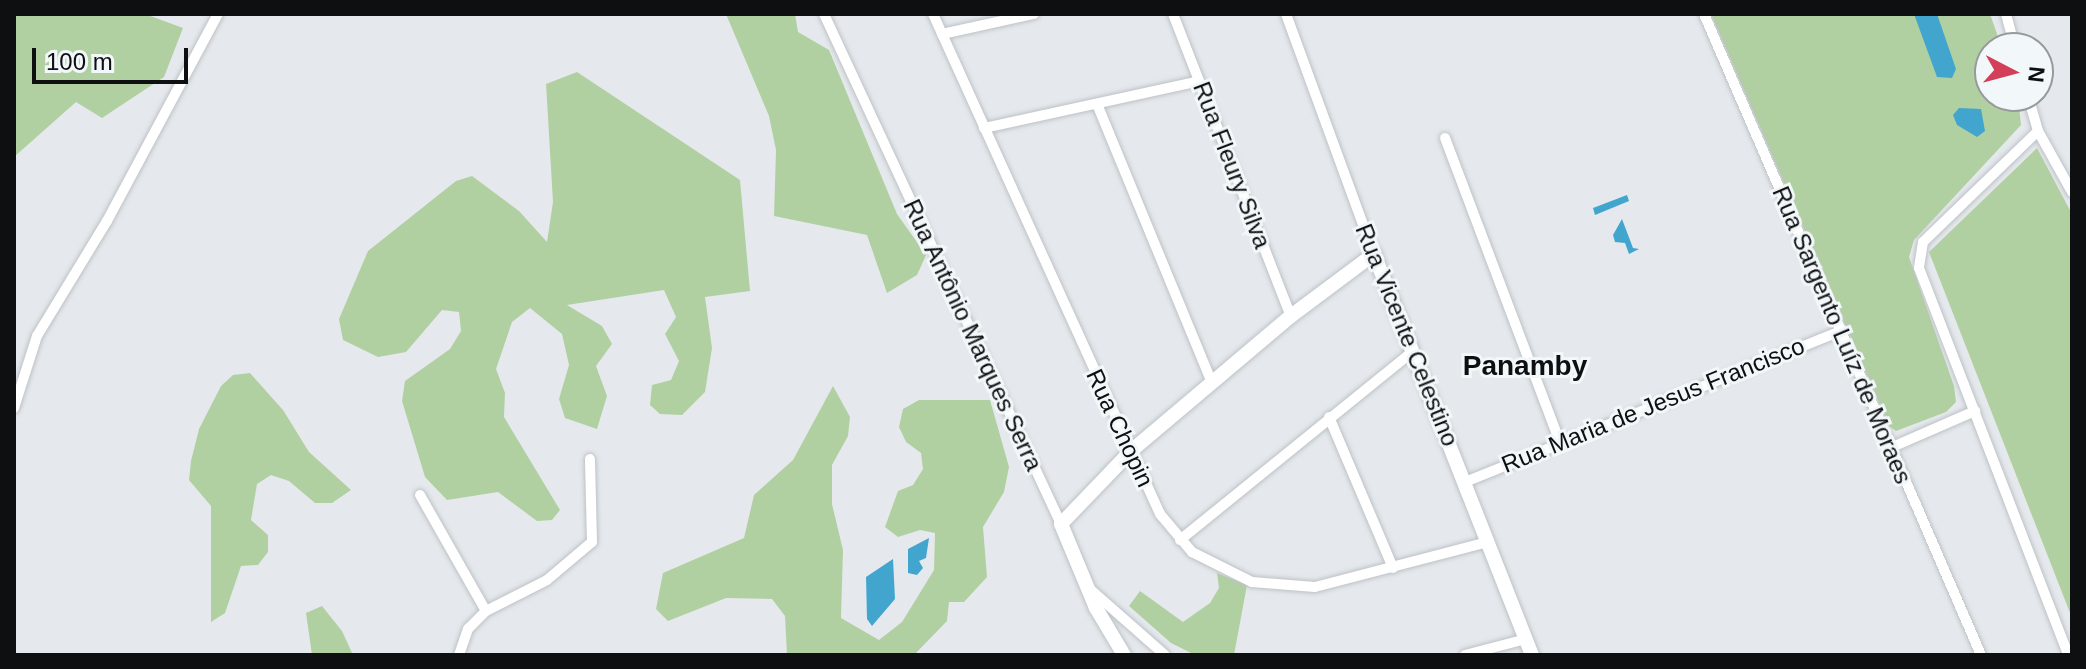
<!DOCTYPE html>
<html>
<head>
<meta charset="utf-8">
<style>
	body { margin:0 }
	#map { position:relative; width:2086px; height:669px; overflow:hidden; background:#e5e9ed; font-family:Arial,sans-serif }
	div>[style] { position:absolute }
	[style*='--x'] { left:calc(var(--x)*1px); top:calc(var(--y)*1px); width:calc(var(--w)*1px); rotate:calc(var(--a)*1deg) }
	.green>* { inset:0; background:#b1d0a1 }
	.water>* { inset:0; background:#42a5ce }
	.roads { filter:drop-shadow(0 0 2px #bdc2c6) drop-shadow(0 0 2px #bdc2c6) }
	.street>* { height:10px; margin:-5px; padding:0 5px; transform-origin:5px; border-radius:5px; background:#fff }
	.secondary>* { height:14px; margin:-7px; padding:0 7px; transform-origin:7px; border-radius:7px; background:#fff }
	span { translate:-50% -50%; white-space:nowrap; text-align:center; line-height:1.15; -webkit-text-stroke:6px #f2f7fa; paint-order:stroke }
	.street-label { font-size:24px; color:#0e0f11 }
	.quarter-label { font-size:28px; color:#0e0f11; font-weight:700 }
	.frame { position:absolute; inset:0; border:16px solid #0e0f11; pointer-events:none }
	.north { position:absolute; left:1974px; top:32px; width:80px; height:80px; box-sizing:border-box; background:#f2f7fa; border:2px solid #979a9d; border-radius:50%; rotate:96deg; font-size:22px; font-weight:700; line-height:32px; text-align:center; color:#0e0f11 }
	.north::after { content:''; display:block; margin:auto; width:28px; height:36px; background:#d14058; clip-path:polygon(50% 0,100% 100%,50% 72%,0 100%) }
	.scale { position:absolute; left:32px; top:48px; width:156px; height:36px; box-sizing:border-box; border:4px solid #0e0f11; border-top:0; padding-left:10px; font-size:24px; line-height:28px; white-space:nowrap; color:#0e0f11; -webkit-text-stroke:6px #f2f7fa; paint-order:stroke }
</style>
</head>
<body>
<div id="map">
	<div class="green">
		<i style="clip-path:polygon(14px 14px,145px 14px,183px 28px,164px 77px,102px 118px,76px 102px,14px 157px)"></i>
		<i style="clip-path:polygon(726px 14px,795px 14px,798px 32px,829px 50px,897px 214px,926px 255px,917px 275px,887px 293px,867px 235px,774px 216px,776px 150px,769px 116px)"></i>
		<i style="clip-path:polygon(1711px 14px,1990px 14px,2002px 48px,1990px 48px,1990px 96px,2018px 96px,2021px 125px,1914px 240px,1909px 257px,1954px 386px,1956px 402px,1946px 412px,1896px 431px,1889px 426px)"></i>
		<i style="clip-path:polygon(577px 72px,740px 180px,750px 291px,705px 297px,712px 348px,705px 392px,682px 415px,660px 414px,650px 405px,652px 385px,671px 380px,679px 361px,665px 334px,676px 317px,664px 290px,567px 305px,602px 326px,612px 344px,596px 366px,607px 396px,597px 429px,565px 418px,559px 399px,569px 365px,562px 334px,530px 308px,512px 322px,496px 369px,505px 393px,504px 417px,560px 510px,552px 520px,537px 521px,498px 492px,447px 500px,425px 477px,402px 401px,405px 381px,450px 349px,461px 331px,459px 312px,442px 310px,406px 352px,378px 357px,343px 340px,339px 319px,368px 251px,456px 181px,472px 176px,519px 211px,547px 242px,553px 202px,546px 84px)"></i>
		<i style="clip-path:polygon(2037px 148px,2072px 214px,2072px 618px,1929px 252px)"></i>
		<i style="clip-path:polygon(250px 373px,283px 410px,309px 452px,351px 490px,332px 503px,315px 503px,289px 481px,271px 475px,257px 484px,251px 520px,268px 535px,268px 552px,258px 565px,241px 566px,225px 613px,211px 622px,211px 506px,189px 480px,191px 461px,199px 429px,221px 386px,233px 375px)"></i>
		<i style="clip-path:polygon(833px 386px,850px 417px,848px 436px,832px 465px,832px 504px,843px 550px,841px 618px,879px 640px,902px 622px,934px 570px,935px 533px,920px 530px,898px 537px,885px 527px,898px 491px,913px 485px,923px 469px,921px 453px,906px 442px,899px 427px,903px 409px,919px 400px,990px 400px,1009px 467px,1004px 492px,983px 527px,987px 577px,964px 602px,949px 602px,947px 621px,914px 655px,787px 655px,785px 616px,772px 599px,726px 598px,668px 621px,656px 609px,663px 573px,744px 538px,754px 495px,793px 460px)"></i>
		<i style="clip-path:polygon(1217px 573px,1247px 585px,1234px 655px,1195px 655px,1171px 643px,1129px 606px,1140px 591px,1183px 622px,1210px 603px,1219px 588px)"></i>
		<i style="clip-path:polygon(322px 606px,342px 631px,353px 655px,312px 655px,306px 613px)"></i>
	</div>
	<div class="water">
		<i style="clip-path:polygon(1914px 14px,1937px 14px,1956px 69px,1952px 78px,1937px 77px)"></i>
		<i style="clip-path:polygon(1959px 108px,1981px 109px,1985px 131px,1977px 137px,1957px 125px,1953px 115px)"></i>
		<i style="clip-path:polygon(1627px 195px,1629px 201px,1595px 215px,1593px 208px)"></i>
		<i style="clip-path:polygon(1622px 219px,1633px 248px,1639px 249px,1629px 254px,1625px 243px,1615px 242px,1613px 235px)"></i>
		<i style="clip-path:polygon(929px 538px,926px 558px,919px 561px,923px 568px,917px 575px,908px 573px,908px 549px)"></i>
		<i style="clip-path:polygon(893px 559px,895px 599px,872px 626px,867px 619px,866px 577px)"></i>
	</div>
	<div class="roads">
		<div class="street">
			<i style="--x:824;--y:14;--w:562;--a:65.08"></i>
			<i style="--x:933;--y:14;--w:549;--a:65.58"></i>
			<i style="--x:1160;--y:514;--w:50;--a:49.9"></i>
			<i style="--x:1192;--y:552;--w:67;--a:26.6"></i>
			<i style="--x:1252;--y:582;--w:63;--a:4.5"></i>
			<i style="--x:1315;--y:587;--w:179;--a:-14.6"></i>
			<i style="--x:1173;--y:14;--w:324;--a:68.7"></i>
			<i style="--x:1286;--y:14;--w:256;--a:69.9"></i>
			<i style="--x:1704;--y:14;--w:698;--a:66.63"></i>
			<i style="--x:2006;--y:14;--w:35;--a:75"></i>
			<i style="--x:942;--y:34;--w:94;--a:-12.3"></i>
			<i style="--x:2028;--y:96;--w:36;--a:74"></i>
			<i style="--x:2038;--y:131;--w:70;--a:60.9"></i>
			<i style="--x:1097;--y:104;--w:302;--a:67.6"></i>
			<i style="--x:984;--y:128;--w:220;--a:-12.3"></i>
			<i style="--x:2038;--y:131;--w:160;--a:136"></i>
			<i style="--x:1923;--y:242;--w:26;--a:99"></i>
			<i style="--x:1919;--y:268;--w:415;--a:68.9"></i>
			<i style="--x:1445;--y:138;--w:325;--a:69.3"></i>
			<i style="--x:14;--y:408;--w:76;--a:-72.3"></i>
			<i style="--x:37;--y:336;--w:135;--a:-58.7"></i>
			<i style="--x:107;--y:221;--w:235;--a:-61.8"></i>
			<i style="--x:1329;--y:417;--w:164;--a:67"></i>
			<i style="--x:1890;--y:448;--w:93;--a:-23.5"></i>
			<i style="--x:1465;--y:482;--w:407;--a:-21.9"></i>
			<i style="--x:420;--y:495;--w:133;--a:60.4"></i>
			<i style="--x:1180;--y:540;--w:300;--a:-39"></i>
			<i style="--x:1091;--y:590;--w:98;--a:41.3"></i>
			<i style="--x:459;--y:655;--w:28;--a:-71"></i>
			<i style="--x:468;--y:629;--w:25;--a:-45"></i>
			<i style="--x:486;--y:611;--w:68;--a:-26.9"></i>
			<i style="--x:547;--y:580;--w:59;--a:-40.2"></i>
			<i style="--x:592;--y:542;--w:83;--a:-91.4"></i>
			<i style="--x:1465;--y:655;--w:63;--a:-14.7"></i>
		</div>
		<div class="secondary">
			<i style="--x:1124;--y:655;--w:55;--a:-120.8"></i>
			<i style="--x:1096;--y:608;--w:91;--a:-112.6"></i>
			<i style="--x:1061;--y:524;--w:101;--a:-46.2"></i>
			<i style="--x:1131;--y:451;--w:209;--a:-40.2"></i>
			<i style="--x:1291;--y:316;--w:104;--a:-36.8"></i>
			<i style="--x:1374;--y:254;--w:431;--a:68.5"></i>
		</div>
	</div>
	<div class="street-label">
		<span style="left:1232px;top:165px;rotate:69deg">Rua Fleury Silva</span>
		<span style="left:973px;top:335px;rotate:65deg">Rua Antônio Marques Serra</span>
		<span style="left:1407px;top:335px;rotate:68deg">Rua Vicente Celestino</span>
		<span style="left:1842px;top:335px;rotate:67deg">Rua Sargento Luíz de Moraes</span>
		<span style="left:1653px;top:405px;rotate:-22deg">Rua Maria de Jesus Francisco</span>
		<span style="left:1120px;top:428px;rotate:65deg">Rua Chopin</span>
	</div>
	<div class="quarter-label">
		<span style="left:1525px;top:366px">Panamby</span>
	</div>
	<div class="frame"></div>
	<div class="north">N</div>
	<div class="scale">100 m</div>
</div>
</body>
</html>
